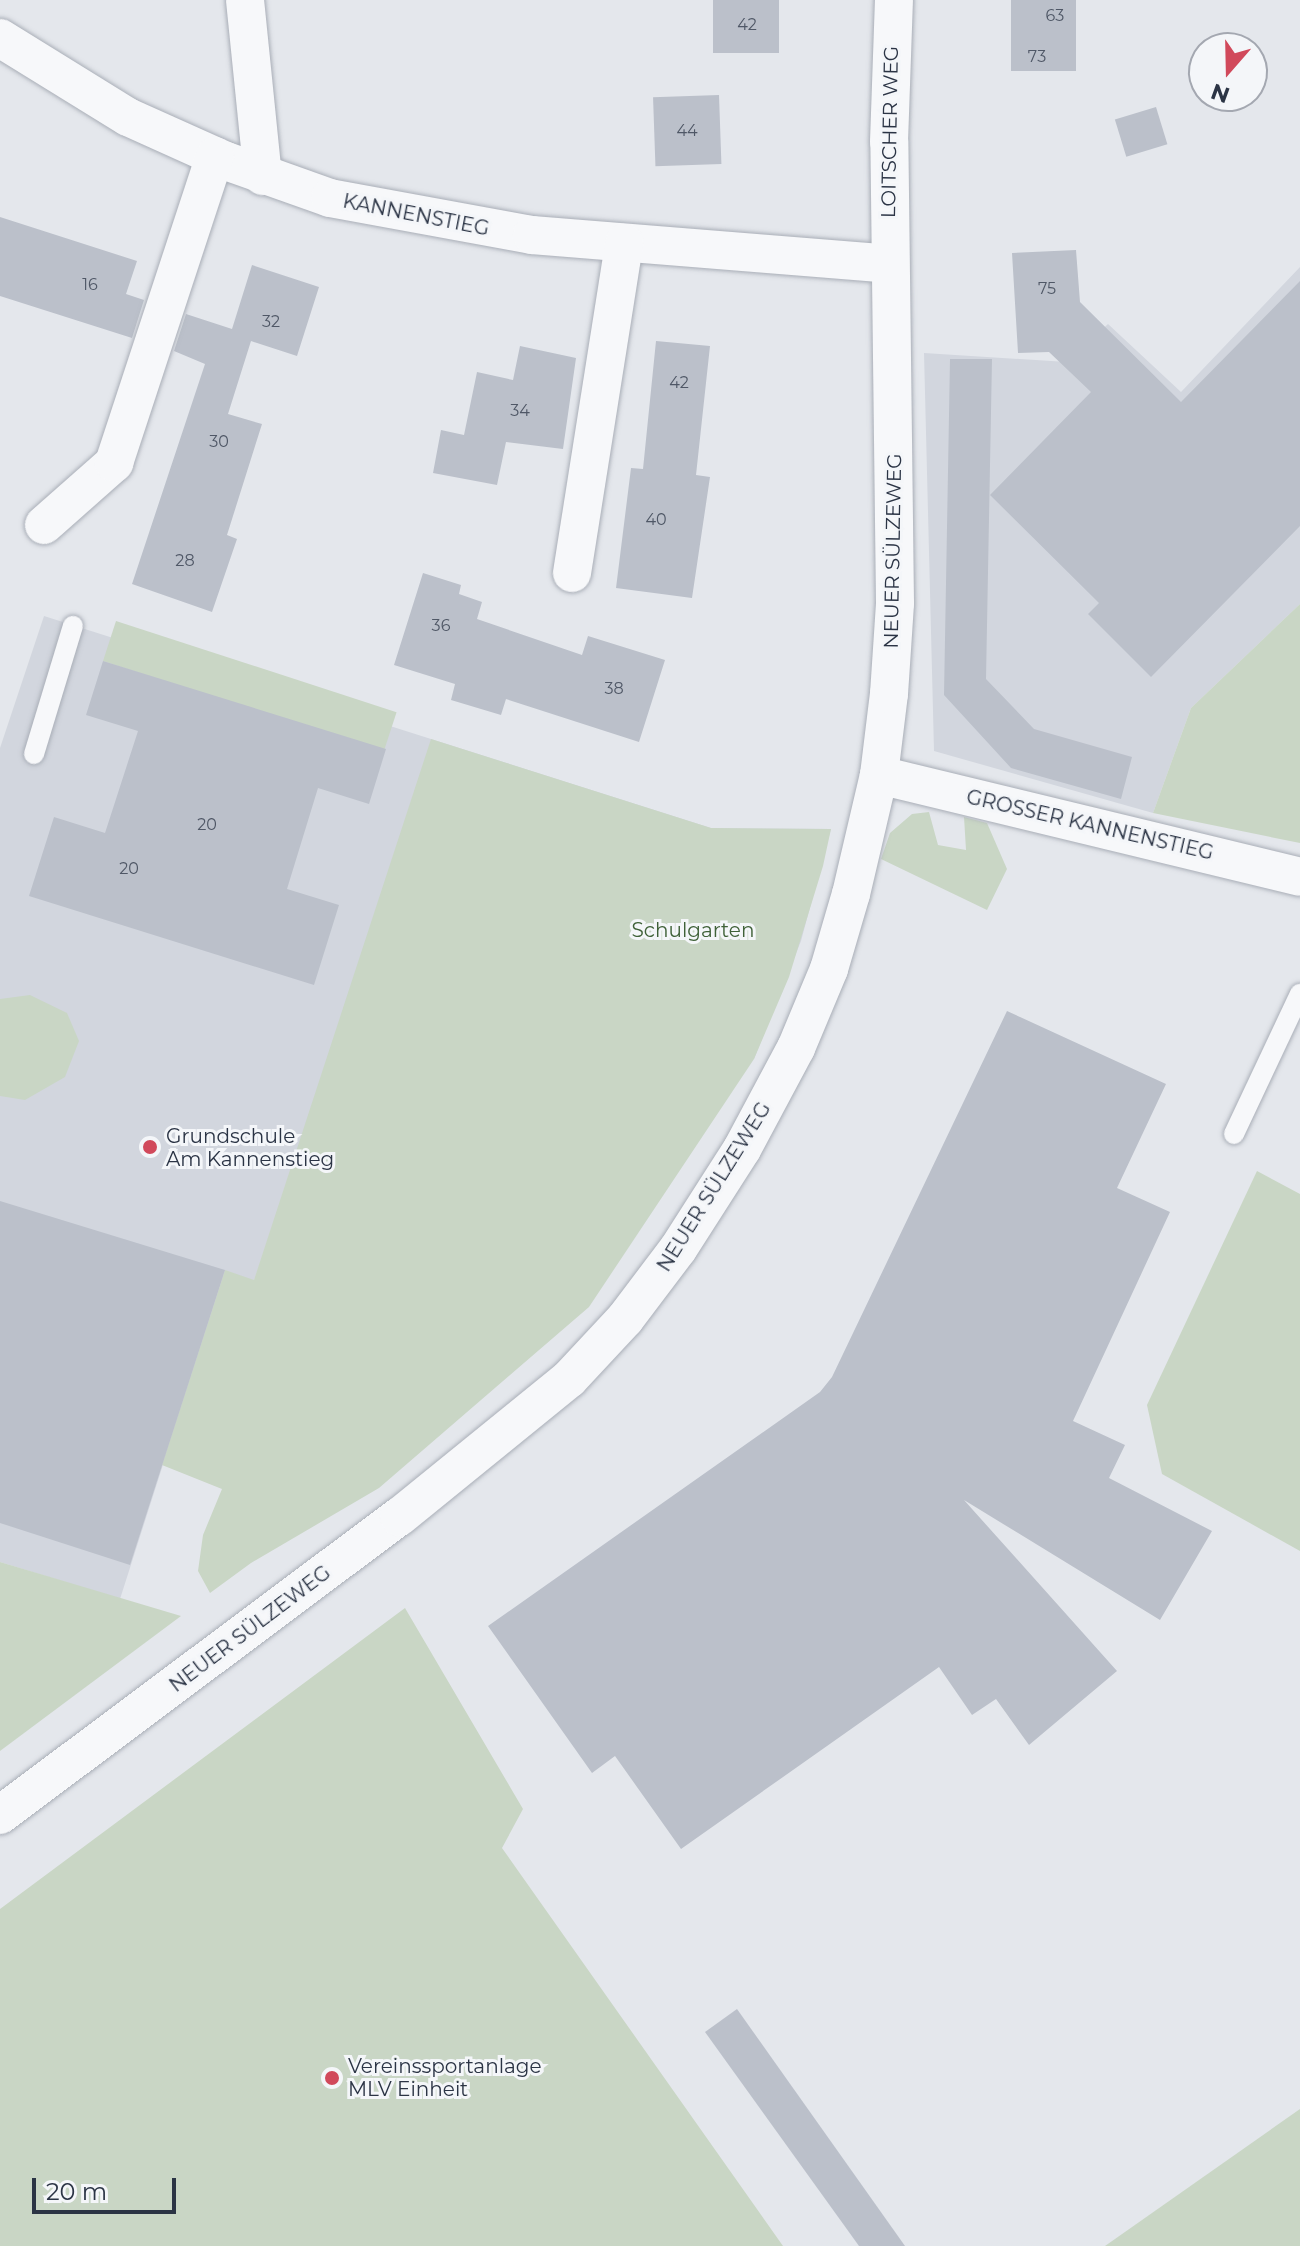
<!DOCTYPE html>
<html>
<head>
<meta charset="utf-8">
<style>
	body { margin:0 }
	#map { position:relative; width:1300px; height:2246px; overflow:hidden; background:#e4e7ec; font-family:Montserrat,sans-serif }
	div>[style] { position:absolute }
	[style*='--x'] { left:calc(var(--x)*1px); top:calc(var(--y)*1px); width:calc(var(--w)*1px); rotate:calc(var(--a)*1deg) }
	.built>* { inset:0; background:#d2d6de }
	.green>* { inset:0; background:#c9d6c5; transform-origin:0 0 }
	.building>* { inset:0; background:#bbc0ca; transform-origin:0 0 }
	.roads { filter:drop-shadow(0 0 2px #a9aeb7) drop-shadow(0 0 2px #a9aeb7) }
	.lane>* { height:20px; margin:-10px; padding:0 10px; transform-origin:10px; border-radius:10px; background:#f7f8fa }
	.street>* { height:38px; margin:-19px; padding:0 19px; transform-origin:19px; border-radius:19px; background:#f7f8fa }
	.dots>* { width:22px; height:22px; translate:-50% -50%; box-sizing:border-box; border:4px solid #f4f6f9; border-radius:50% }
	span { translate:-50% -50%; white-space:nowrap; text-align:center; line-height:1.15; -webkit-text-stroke:6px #f4f6f9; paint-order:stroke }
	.number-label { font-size:16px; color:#4f5766 }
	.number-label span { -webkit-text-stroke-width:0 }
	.street-label { font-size:20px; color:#2b3445 }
	.park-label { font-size:20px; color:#3f6138 }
	.poi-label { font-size:20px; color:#2b3445 }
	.left { translate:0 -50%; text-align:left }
	.north { position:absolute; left:1188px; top:32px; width:80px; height:80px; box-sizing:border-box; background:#f4f6f9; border:2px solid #a4a8b1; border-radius:50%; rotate:200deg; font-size:22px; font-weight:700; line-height:32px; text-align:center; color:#2b3445 }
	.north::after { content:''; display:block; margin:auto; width:28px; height:36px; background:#d1495b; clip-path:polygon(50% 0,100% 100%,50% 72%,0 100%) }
	.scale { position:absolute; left:32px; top:2178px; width:144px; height:36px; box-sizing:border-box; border:4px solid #2b3445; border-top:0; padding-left:10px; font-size:24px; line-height:28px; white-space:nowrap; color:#2b3445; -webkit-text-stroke:6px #f4f6f9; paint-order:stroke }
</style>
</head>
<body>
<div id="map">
	<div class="built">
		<i style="clip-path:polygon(1300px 267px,1300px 604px,1191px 708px,1153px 813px,934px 751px,924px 353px,1067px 362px,1108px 324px,1181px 392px)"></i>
		<i style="clip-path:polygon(44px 616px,711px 828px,831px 829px,801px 941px,754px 1059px,372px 930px,254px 1281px,225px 1271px,120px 1599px,0 1562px,0 748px)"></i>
	</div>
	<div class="green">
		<i style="clip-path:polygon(1300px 604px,1300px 843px,1153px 813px,1191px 708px)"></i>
		<i style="left:116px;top:621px;width:295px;height:42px;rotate:18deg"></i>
		<i style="clip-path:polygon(431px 739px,711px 828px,831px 829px,823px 866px,789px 977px,754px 1059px,589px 1307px,379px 1488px,251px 1563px,210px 1593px,198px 1571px,203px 1535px,222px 1489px,162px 1465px,225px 1270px,254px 1280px)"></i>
		<i style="clip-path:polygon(929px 812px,938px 845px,966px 850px,964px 817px,987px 823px,1007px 869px,987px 910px,881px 859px,890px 833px,912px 814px)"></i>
		<i style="clip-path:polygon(30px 995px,67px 1013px,79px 1041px,65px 1077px,25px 1100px,0 1096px,0 999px)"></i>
		<i style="clip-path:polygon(1257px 1171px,1300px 1194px,1300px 1551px,1162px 1474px,1147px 1405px)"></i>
		<i style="clip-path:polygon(0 1562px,181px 1616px,0 1751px)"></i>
		<i style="clip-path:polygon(405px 1608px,523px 1809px,502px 1848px,783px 2246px,0 2246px,0 1909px)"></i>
		<i style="clip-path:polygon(1300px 2109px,1300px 2246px,1105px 2246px)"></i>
	</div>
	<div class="building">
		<i style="left:713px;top:0;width:66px;height:53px"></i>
		<i style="left:1011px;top:0;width:65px;height:71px"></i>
		<i style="left:719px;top:95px;width:69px;height:66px;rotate:88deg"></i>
		<i style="left:1156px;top:107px;width:39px;height:43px;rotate:73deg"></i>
		<i style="clip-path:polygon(0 217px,137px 261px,126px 294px,144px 300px,132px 338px,0 296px)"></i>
		<i style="clip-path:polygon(1076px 250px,1080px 302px,1181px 402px,1300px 281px,1300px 526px,1151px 677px,1088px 614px,1099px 603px,990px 495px,1091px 392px,1049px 352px,1018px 353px,1012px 253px)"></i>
		<i style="clip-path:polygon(252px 265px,319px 287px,297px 356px,251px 341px,228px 414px,262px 424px,227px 535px,237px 539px,212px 612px,132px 584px,205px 364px,174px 351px,186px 314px,232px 329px)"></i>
		<i style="clip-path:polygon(656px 341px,710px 346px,696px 475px,710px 477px,692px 598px,616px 588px,631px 468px,643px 469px)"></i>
		<i style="clip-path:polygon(520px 346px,576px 358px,563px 449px,506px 442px,497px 485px,433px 473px,441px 430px,464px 435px,477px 372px,513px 380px)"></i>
		<i style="clip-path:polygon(950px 359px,992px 359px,986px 679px,1034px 729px,1132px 757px,1121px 799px,1011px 768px,944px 695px)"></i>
		<i style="clip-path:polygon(423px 573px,461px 585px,459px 594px,482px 602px,477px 619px,582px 655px,588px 636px,665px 660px,639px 742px,506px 699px,501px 715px,451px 700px,455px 684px,394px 665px)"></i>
		<i style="clip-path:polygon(103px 661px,386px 749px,369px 804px,318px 788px,287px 889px,339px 905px,314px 985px,29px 896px,54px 817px,105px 833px,138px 731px,86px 715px)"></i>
		<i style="clip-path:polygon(1007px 1011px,1166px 1084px,1117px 1188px,1170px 1212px,1073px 1421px,1125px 1445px,1109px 1478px,1212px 1531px,1160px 1620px,964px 1500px,1117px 1671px,1029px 1745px,996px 1699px,972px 1715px,939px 1667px,681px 1849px,615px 1756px,592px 1773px,488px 1626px,820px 1392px,832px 1377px)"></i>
		<i style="clip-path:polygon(0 1201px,225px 1270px,130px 1565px,0 1523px)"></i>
		<i style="clip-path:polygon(737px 2009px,905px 2246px,859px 2246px,705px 2032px)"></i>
	</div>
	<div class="roads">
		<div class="lane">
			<i style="--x:34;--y:754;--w:134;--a:-73.1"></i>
			<i style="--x:1234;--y:1134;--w:155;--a:-64.8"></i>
		</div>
		<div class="street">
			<i style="--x:245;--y:0;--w:177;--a:84.2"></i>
			<i style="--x:0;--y:38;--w:150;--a:31.7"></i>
			<i style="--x:128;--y:117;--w:107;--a:24.2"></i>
			<i style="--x:226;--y:161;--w:110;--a:19.6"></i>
			<i style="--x:330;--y:198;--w:205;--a:10.4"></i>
			<i style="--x:532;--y:235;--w:358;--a:4.6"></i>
			<i style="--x:44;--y:525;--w:94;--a:-41.5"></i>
			<i style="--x:114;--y:463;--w:323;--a:-71.8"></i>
			<i style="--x:572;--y:573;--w:334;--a:-81"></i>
			<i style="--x:879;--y:775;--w:433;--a:13.6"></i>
			<i style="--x:0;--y:1815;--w:498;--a:-36.8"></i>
			<i style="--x:399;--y:1517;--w:219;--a:-39.1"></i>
			<i style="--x:569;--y:1379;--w:82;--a:-47"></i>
			<i style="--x:625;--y:1319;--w:88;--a:-52.9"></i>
			<i style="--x:678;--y:1249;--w:119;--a:-57.4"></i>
			<i style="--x:742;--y:1149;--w:115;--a:-61.9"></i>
			<i style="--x:796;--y:1048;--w:86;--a:-67.3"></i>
			<i style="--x:829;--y:969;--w:78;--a:-73.7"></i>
			<i style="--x:851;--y:894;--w:122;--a:-76.8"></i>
			<i style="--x:879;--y:775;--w:82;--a:-83"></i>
			<i style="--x:889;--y:694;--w:91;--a:-86.2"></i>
			<i style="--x:895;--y:603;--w:461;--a:-90.7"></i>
			<i style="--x:889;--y:142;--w:142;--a:-88"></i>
		</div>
	</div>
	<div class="dots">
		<i style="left:150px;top:1147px;background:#d1495b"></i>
		<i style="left:332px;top:2078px;background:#d1495b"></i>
	</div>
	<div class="number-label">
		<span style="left:1055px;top:16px">63</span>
		<span style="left:747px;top:25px">42</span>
		<span style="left:1037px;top:57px">73</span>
		<span style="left:687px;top:131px">44</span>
		<span style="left:90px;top:285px">16</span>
		<span style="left:1047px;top:289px">75</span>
		<span style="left:271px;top:322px">32</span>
		<span style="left:679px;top:383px">42</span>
		<span style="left:520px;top:411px">34</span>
		<span style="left:219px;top:442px">30</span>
		<span style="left:656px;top:520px">40</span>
		<span style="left:185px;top:561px">28</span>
		<span style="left:441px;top:626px">36</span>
		<span style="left:614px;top:689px">38</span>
		<span style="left:207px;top:825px">20</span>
		<span style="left:129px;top:869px">20</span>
	</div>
	<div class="street-label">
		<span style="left:890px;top:132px;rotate:-89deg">LOITSCHER WEG</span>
		<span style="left:416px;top:215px;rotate:11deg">KANNENSTIEG</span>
		<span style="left:893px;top:551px;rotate:-89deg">NEUER SÜLZEWEG</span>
		<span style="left:1090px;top:825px;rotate:13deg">GROSSER KANNENSTIEG</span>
		<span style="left:714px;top:1187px;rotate:-58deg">NEUER SÜLZEWEG</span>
		<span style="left:250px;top:1629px;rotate:-37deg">NEUER SÜLZEWEG</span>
	</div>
	<div class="park-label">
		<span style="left:693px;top:930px">Schulgarten</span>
	</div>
	<div class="poi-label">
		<span class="left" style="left:166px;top:1148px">Grundschule<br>Am Kannenstieg</span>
		<span class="left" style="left:348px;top:2078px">Vereinssportanlage<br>MLV Einheit</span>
	</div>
	<div class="north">N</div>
	<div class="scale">20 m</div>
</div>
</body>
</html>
